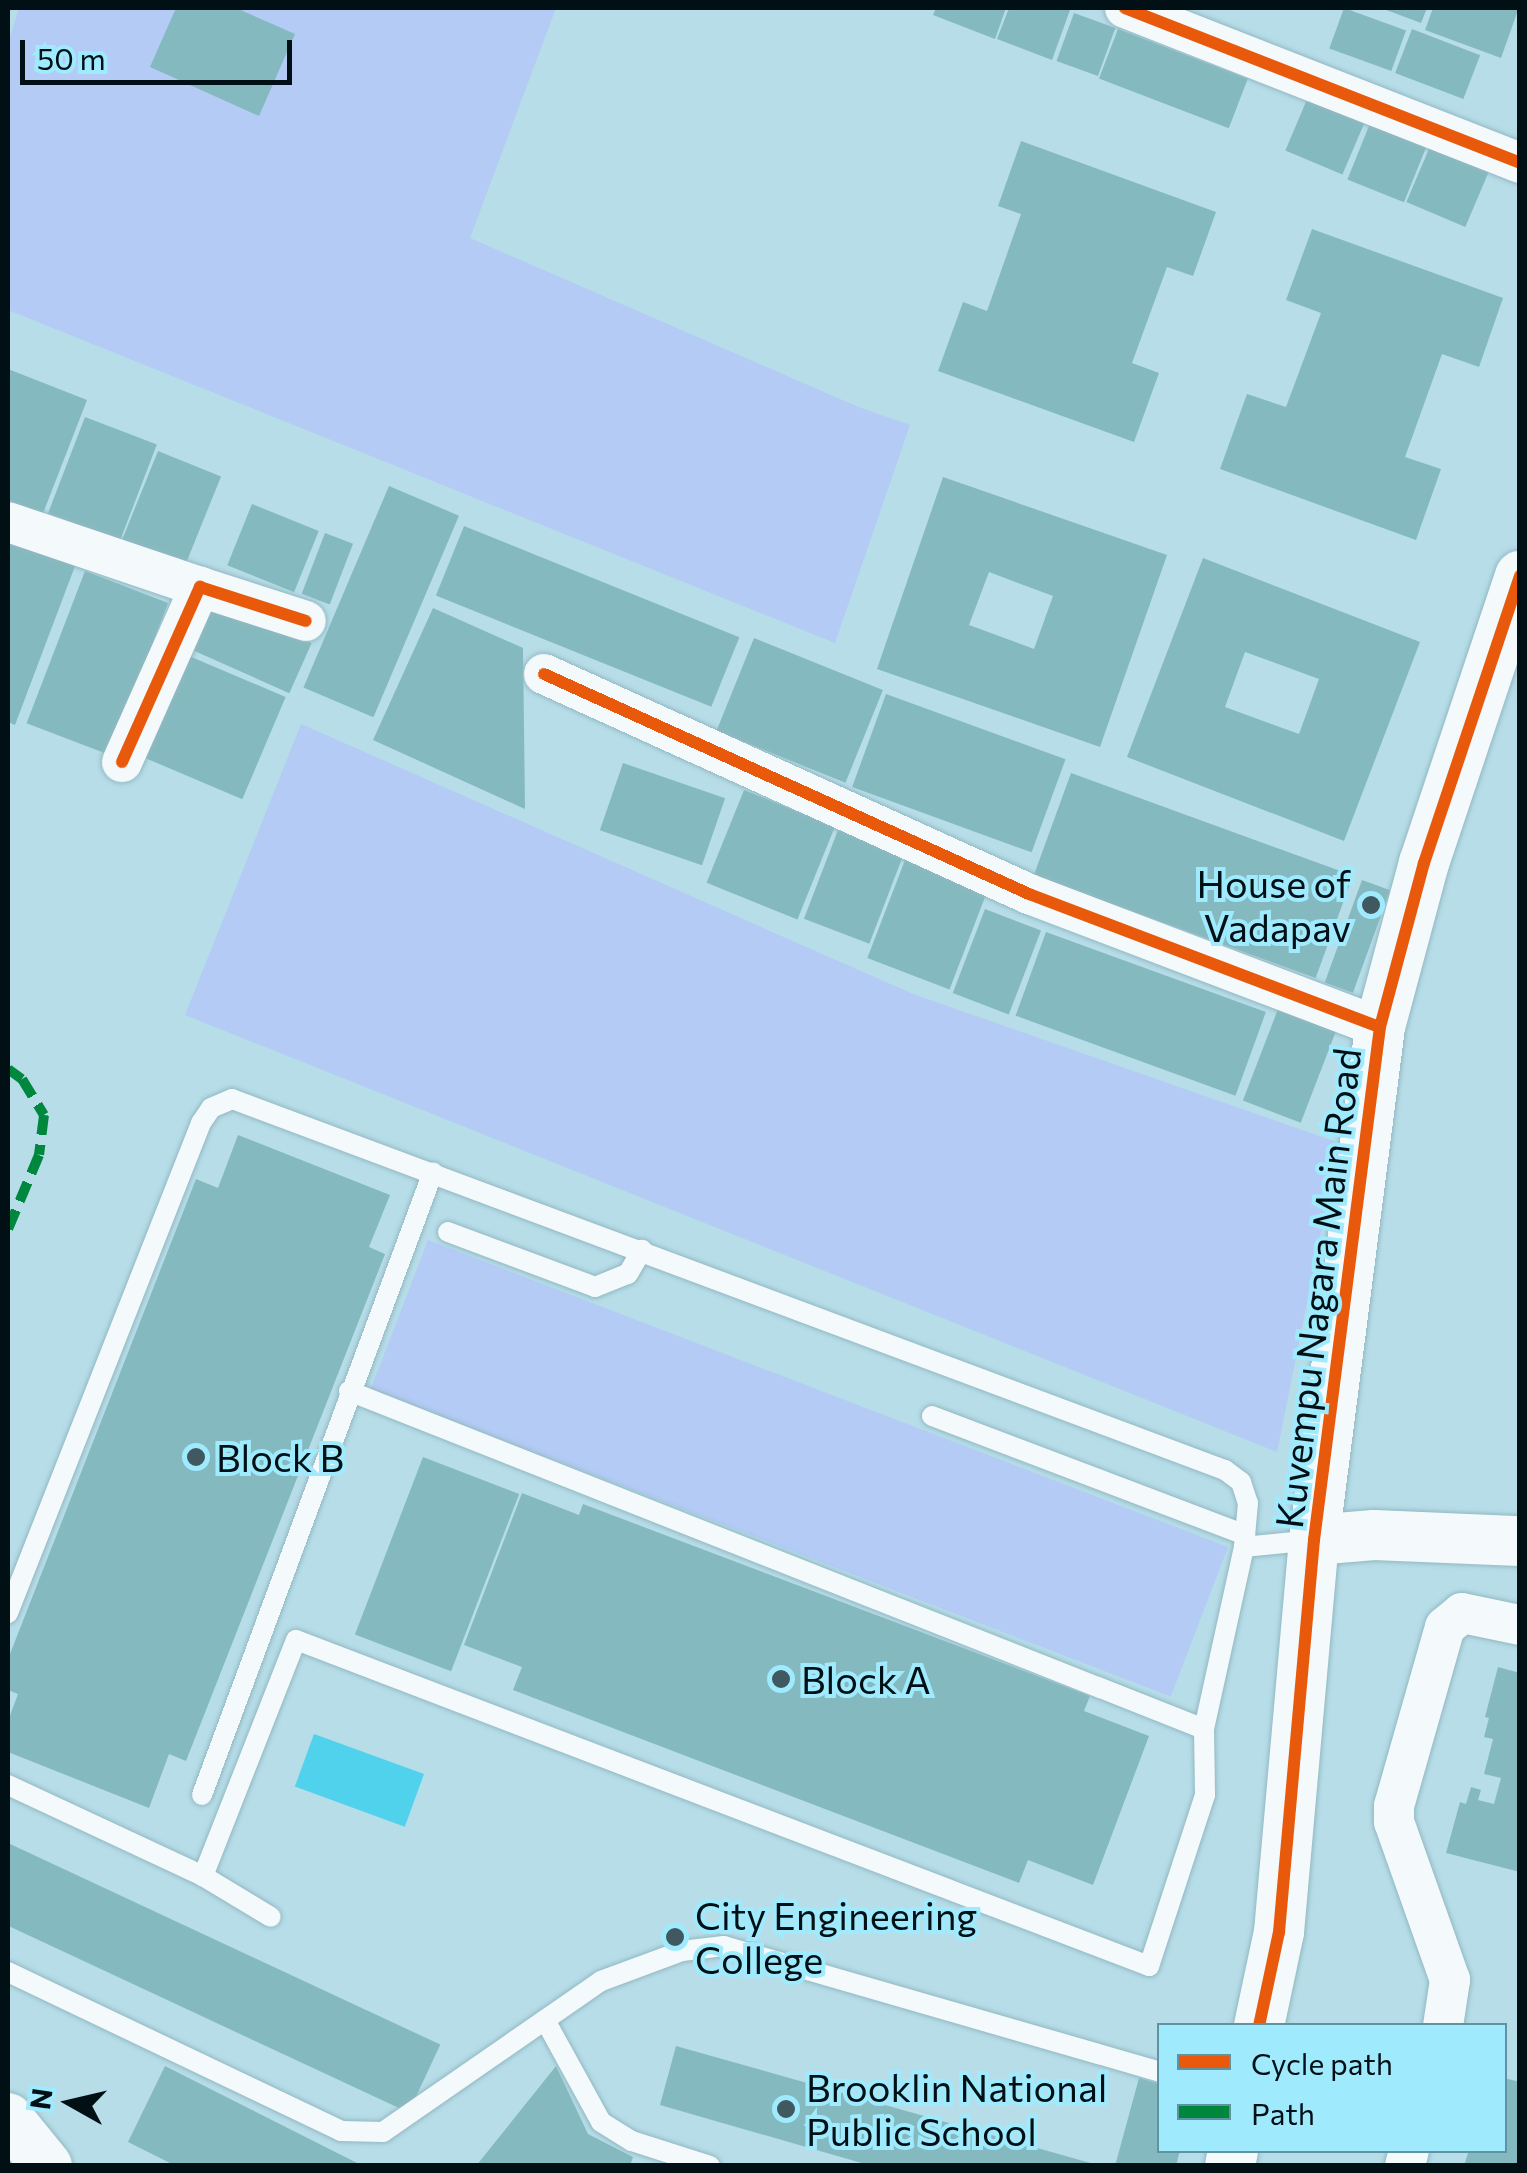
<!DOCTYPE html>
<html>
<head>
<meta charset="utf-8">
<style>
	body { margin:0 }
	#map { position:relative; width:1527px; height:2173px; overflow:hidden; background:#b6dde8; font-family:Commissioner,sans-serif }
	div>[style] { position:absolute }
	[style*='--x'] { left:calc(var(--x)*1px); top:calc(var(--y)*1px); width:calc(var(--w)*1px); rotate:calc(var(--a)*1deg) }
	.green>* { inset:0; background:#b3cbf5; transform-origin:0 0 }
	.water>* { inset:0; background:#50d1ec; transform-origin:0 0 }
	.building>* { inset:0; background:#84babf; transform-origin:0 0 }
	.roads { filter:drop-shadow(0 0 2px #93b8c2) drop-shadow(0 0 2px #93b8c2) }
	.service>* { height:20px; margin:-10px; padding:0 10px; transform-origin:10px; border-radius:10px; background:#f4fafc }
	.minor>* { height:40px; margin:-20px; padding:0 20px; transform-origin:20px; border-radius:20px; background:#f4fafc }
	.tertiary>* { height:50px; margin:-25px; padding:0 25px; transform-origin:25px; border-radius:25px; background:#f4fafc }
	.quiet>* { height:10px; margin-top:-5px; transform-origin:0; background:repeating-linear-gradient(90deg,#00873e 0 20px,transparent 0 30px) }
	.cycleway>* { height:12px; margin:-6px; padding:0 6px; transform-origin:6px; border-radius:6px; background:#e8590c }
	.dots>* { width:28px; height:28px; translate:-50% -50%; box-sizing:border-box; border:5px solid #a0eafe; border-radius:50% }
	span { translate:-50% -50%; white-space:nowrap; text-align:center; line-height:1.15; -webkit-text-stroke:8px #a0eafe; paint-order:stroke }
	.poi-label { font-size:38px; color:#001015 }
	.right { translate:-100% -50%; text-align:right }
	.left { translate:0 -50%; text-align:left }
	.street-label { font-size:38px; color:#001015 }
	.frame { position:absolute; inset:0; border:10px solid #001015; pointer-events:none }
	.legend { position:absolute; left:1157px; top:2023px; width:350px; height:130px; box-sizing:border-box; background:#a0eafe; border:2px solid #6093a1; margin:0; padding:12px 18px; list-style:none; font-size:30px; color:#001015 }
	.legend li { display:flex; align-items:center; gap:20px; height:50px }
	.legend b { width:50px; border:2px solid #6093a1 }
	.north { position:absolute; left:20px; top:2053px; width:100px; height:100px; -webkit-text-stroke:8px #a0eafe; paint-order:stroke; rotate:278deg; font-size:28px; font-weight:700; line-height:40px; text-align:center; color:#001015 }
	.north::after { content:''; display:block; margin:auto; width:35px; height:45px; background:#001015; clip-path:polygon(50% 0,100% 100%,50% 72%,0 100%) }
	.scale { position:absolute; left:20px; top:40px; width:272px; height:45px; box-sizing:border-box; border:5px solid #001015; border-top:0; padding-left:12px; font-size:30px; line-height:35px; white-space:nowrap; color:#001015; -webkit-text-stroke:8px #a0eafe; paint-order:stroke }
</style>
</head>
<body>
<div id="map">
	<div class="green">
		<i style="clip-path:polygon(19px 8px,556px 8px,470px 238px,856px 406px,910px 425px,835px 643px,8px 310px,8px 44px)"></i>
		<i style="clip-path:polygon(301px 724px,913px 994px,1339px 1143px,1277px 1452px,185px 1015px)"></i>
		<i style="left:428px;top:1240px;width:857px;height:160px;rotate:21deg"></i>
	</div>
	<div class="water">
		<i style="left:314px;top:1734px;width:117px;height:56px;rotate:20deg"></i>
	</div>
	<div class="building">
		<i style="clip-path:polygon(176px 8px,236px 8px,295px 34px,259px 116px,150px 67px)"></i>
		<i style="clip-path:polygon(936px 8px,1006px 8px,995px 39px,933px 15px)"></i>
		<i style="clip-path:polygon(1009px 8px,1070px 10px,1052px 60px,997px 39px)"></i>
		<i style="left:1344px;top:8px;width:66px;height:43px;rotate:20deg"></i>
		<i style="clip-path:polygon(1381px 8px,1427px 8px,1421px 23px)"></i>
		<i style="clip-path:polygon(1433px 8px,1511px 8px,1518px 10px,1501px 58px,1425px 30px)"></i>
		<i style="left:1074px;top:13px;width:44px;height:51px;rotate:20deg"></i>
		<i style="left:1118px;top:29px;width:139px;height:53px;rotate:21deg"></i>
		<i style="left:1412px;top:29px;width:73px;height:47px;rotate:21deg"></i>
		<i style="left:1308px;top:97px;width:62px;height:58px;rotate:23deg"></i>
		<i style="left:1371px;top:121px;width:61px;height:63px;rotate:22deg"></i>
		<i style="clip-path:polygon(1021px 141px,1216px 212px,1193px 276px,1167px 267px,1132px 363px,1159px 373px,1134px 442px,938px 371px,963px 302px,987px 311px,1021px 214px,998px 206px)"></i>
		<i style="left:1431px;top:144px;width:64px;height:63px;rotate:23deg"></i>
		<i style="clip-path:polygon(1312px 229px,1503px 298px,1479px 367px,1442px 354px,1405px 457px,1441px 469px,1416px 540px,1220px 469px,1247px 394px,1286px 407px,1321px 313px,1286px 300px)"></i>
		<i style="clip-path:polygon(8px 369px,87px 400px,42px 516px,8px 502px)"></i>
		<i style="left:85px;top:417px;width:77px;height:103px;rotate:21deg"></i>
		<i style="left:158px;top:451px;width:68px;height:96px;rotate:22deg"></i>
		<i style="clip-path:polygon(evenodd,943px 477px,1167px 555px,1100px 747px,877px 669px,943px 477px,989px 572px,1053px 596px,1034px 649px,969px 625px,989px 572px)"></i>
		<i style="left:389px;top:486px;width:76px;height:219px;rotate:23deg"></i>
		<i style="left:252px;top:504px;width:72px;height:66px;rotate:22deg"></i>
		<i style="left:464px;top:526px;width:297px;height:75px;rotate:22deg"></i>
		<i style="left:325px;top:533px;width:30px;height:65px;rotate:21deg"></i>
		<i style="clip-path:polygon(8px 540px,75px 566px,15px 725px,8px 722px)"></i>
		<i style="clip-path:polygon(evenodd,1203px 558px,1420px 642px,1344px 841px,1127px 757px,1203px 558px,1245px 652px,1319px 679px,1299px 734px,1225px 707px,1245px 652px)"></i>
		<i style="left:85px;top:571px;width:89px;height:163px;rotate:21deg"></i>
		<i style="left:213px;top:599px;width:108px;height:55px;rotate:24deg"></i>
		<i style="clip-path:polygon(433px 608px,523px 648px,525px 809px,373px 740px)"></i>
		<i style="left:754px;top:638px;width:139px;height:100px;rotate:22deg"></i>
		<i style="left:189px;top:656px;width:105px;height:111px;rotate:23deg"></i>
		<i style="left:886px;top:694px;width:191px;height:99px;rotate:20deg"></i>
		<i style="left:623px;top:763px;width:108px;height:71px;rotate:19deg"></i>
		<i style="left:1071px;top:773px;width:300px;height:109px;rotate:20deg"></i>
		<i style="left:744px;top:790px;width:98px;height:100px;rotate:22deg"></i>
		<i style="left:838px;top:830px;width:70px;height:95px;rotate:21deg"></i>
		<i style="left:905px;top:860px;width:88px;height:105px;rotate:21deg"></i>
		<i style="left:1362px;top:880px;width:30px;height:109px;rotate:20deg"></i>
		<i style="left:985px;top:909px;width:60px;height:90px;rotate:21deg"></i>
		<i style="left:1046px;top:932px;width:234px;height:89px;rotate:20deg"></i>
		<i style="left:1278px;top:1009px;width:62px;height:98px;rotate:21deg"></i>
		<i style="clip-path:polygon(238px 1135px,390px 1195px,369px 1247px,385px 1254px,186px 1761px,169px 1754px,149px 1808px,8px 1752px,8px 1721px,18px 1694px,8px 1690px,8px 1659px,196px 1179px,218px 1188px)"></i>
		<i style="left:423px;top:1457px;width:103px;height:190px;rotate:21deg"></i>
		<i style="clip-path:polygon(522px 1493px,579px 1515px,583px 1504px,1090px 1696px,1084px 1711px,1149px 1736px,1093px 1885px,1028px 1860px,1019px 1883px,513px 1690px,522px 1667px,464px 1645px)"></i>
		<i style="clip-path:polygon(1498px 1667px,1520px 1673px,1520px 1872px,1446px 1853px,1460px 1802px,1466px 1804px,1471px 1787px,1481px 1790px,1478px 1800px,1494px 1804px,1501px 1778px,1484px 1774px,1493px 1739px,1484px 1737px,1489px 1718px,1485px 1717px)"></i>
		<i style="left:8px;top:1843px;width:477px;height:75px;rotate:25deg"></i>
		<i style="clip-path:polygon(676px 2046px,1094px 2164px,1094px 2166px,872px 2166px,660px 2105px)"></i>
		<i style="clip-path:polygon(165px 2066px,363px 2166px,176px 2166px,128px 2142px)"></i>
		<i style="clip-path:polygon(556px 2066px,588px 2134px,633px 2157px,630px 2166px,476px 2166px)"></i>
		<i style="clip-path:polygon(1139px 2078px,1160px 2084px,1160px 2150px,1180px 2150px,1176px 2166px,1115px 2166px)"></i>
		<i style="clip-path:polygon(1504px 2078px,1520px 2082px,1520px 2166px,1464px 2166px,1469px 2150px,1504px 2150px)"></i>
	</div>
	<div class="roads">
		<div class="service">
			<i style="--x:448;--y:1232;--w:157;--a:20.5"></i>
			<i style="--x:595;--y:1287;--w:35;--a:-22"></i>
			<i style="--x:628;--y:1274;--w:28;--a:-60"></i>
			<i style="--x:349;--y:1391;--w:919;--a:21.57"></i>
			<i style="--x:932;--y:1416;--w:335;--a:20.8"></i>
			<i style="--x:1244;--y:1547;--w:70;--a:-5.7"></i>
			<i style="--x:8;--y:1613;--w:527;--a:-68.5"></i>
			<i style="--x:201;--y:1123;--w:18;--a:-56"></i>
			<i style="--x:211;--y:1108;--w:23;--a:-23"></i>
			<i style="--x:232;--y:1099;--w:1060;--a:20.49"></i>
			<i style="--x:1225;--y:1470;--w:20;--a:37"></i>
			<i style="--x:1241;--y:1482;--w:22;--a:72"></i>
			<i style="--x:1248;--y:1503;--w:44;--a:95.2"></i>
			<i style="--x:1244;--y:1547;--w:186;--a:102.4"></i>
			<i style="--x:1204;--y:1729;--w:66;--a:89.1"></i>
			<i style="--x:1205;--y:1795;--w:180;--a:108.1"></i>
			<i style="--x:1149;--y:1966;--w:913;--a:-159.08"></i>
			<i style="--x:296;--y:1640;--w:254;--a:111.5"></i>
			<i style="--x:8;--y:1785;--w:215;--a:25"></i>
			<i style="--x:203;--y:1876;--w:79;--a:31.1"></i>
			<i style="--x:202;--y:1795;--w:664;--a:-69.66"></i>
			<i style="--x:8;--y:1972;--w:369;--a:25.5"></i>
			<i style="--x:341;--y:2131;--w:42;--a:1.4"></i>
			<i style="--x:383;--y:2132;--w:265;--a:-34.7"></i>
			<i style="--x:601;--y:1981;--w:86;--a:-20.3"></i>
			<i style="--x:682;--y:1951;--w:42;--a:-6.8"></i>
			<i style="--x:724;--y:1946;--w:454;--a:16.1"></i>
			<i style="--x:545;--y:2020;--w:116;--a:61.2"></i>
			<i style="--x:601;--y:2122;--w:36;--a:32"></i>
			<i style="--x:632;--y:2141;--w:82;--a:17.8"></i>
		</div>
		<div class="minor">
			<i style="--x:1125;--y:8;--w:424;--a:21.4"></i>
			<i style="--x:8;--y:522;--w:203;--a:18.7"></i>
			<i style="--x:544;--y:674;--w:533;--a:24.4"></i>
			<i style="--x:1029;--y:894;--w:375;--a:20.8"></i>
			<i style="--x:122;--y:762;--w:192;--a:-66"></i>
			<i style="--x:200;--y:587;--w:111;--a:17.8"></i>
			<i style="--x:1443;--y:2026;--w:47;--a:-81.3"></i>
			<i style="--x:1450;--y:1980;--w:168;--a:-109.5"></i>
			<i style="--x:1394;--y:1822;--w:16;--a:-90"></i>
			<i style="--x:1394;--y:1806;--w:186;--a:-74.1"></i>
			<i style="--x:1445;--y:1627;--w:22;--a:-39"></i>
			<i style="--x:1462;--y:1613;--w:59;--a:11.7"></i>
			<i style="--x:1405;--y:2166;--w:16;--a:-76"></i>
		</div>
		<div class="tertiary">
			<i style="--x:1314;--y:1540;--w:60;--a:-4.8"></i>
			<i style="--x:1374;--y:1535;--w:146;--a:2.4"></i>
			<i style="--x:1259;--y:2026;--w:96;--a:-78"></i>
			<i style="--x:1279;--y:1932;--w:394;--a:-84.9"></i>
			<i style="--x:1314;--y:1540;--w:517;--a:-82.67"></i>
			<i style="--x:1380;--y:1027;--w:170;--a:-75"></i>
			<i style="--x:1424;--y:863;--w:303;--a:-71.5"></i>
			<i style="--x:8;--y:2118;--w:62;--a:50.9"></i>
			<i style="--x:1230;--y:2166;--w:16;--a:-79"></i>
		</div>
	</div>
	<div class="quiet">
		<i style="--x:8;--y:1069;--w:17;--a:36"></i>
		<i style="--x:22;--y:1079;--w:42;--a:58.6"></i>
		<i style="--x:44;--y:1115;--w:40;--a:97.1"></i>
		<i style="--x:39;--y:1155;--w:80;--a:112.7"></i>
	</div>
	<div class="cycleway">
		<i style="--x:1125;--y:8;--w:424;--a:21.4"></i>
		<i style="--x:544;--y:674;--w:533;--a:24.4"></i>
		<i style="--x:1029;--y:894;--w:375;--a:20.8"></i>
		<i style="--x:122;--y:762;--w:192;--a:-66"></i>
		<i style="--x:200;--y:587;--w:111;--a:17.8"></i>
		<i style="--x:1259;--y:2026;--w:96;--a:-78"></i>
		<i style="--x:1279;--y:1932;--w:394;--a:-84.9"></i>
		<i style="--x:1314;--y:1540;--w:517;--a:-82.67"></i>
		<i style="--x:1380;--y:1027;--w:170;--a:-75"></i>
		<i style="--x:1424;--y:863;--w:303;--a:-71.5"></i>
	</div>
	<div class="dots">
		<i style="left:1371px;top:905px;background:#40585f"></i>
		<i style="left:196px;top:1457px;background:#40585f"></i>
		<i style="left:781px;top:1679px;background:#40585f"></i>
		<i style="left:675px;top:1937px;background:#40585f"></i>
		<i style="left:786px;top:2109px;background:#40585f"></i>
	</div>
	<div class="poi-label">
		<span class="right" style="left:1351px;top:905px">House of<br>Vadapav</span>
		<span class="left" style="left:216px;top:1457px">Block B</span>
		<span class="left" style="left:801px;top:1679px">Block A</span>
		<span class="left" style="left:695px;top:1937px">City Engineering<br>College</span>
		<span class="left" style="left:806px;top:2109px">Brooklin National<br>Public School</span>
	</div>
	<div class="street-label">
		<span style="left:1317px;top:1288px;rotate:-83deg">Kuvempu Nagara Main Road</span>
	</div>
	<div class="frame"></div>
	<ul class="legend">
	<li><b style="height:12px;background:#e8590c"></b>Cycle path</li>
	<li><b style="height:12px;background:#00873e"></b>Path</li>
	</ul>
	<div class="north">N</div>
	<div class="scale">50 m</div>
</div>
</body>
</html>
